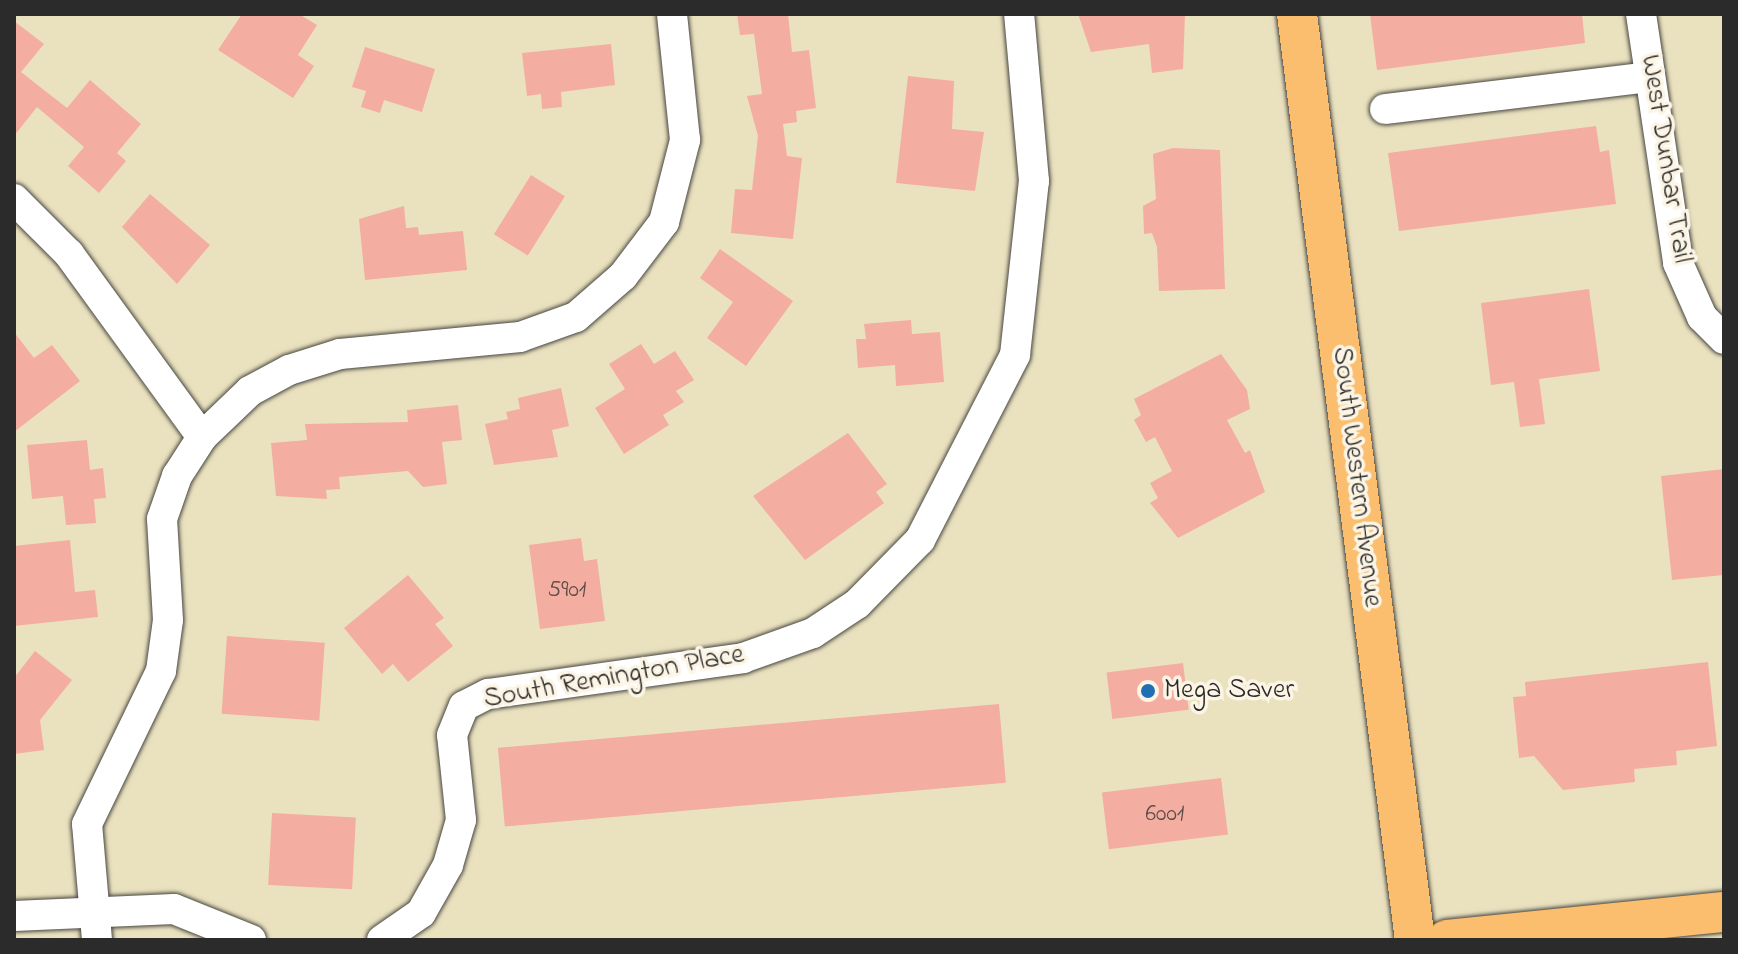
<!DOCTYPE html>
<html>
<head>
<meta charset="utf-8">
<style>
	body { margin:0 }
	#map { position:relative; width:1738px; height:954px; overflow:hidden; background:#eae2bf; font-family:"Indie Flower",sans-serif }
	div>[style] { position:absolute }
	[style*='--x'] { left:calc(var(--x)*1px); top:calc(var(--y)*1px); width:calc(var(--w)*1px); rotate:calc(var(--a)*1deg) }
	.building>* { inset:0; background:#f4ada1; transform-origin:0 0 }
	.roads { filter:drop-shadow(0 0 2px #484641) drop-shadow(0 0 2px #484641) }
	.minor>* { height:30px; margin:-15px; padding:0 15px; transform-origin:15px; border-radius:15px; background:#fff }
	.major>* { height:40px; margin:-20px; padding:0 20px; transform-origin:20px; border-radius:20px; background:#fabe6e }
	.dots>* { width:22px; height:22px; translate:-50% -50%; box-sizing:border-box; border:4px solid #fcf5e5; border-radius:50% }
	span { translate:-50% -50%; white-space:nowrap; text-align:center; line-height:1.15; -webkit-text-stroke:7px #fcf5e5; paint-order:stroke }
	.number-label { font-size:24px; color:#5d4c48 }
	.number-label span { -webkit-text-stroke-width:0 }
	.street-label { font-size:28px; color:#2b2b2b }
	.poi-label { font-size:28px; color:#2b2b2b }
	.left { translate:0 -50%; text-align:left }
	.frame { position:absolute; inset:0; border:16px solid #2b2b2b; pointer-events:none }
</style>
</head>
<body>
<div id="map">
	<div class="building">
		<i style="clip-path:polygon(242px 14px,299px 14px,317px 25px,298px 55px,314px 66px,293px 98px,218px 50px)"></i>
		<i style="clip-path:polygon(737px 14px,788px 14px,792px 52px,809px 50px,816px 108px,796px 111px,797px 122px,783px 124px,787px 156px,802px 158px,793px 239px,731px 233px,735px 189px,752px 190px,758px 136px,747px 96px,762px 94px,754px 34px,740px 35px)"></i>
		<i style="clip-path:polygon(1078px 14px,1185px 14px,1183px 69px,1152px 73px,1149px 44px,1091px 52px)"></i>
		<i style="clip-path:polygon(1370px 14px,1582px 14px,1585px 43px,1377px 70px)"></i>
		<i style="clip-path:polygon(14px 21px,44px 44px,21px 72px,67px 108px,90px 80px,141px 124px,117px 153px,126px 161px,99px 193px,68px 166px,84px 147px,37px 107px,14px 136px)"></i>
		<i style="clip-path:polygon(611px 44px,615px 85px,561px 92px,562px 107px,542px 109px,541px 94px,527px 96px,522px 53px)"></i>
		<i style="clip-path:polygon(365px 47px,435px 69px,422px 112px,384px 100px,380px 113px,361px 107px,366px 91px,352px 87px)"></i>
		<i style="clip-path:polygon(908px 76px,954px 81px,952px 129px,984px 132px,975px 191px,896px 183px)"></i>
		<i style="clip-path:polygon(1596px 126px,1600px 152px,1609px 150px,1616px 204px,1399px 231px,1388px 153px)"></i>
		<i style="clip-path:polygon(1173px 148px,1220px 150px,1225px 289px,1159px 291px,1157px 247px,1152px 233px,1144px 234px,1143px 206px,1156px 199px,1153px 154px)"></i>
		<i style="left:531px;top:175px;width:40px;height:70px;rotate:32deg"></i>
		<i style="clip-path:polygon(150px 194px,210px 245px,177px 284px,122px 227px)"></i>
		<i style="clip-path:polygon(404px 206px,406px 228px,418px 227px,419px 235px,463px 231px,467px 270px,365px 280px,359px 219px)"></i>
		<i style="clip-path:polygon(720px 249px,793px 301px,746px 366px,707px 338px,733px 302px,700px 278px)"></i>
		<i style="clip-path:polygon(1589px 289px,1600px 371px,1539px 379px,1545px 424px,1520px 427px,1514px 382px,1491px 385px,1481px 303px)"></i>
		<i style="clip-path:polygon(911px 320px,912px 334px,940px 332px,944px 382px,896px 386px,895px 365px,858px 368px,856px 339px,866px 339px,864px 324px)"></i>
		<i style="clip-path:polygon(14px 332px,34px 358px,52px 345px,80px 381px,14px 432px)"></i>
		<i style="clip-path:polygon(641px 344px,654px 364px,675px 351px,694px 380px,676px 391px,684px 402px,663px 415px,669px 425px,624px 454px,595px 408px,625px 389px,609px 364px)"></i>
		<i style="clip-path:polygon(1221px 354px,1247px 390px,1250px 409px,1227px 420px,1245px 453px,1250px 450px,1265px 492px,1178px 538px,1150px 503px,1158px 498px,1150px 483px,1172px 471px,1155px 437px,1146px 442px,1134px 420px,1141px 415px,1134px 399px)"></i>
		<i style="clip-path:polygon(561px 388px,569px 426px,552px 430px,558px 457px,494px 465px,485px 424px,508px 419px,506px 412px,520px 409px,518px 398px)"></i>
		<i style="clip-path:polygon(458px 405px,462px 440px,442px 442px,447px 484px,423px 487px,408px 471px,339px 477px,340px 489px,326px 490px,327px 499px,276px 496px,271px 443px,307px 440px,305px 424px,408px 422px,407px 410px)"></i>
		<i style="clip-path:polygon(848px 433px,887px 484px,876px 492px,884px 503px,805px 560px,753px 496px)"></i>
		<i style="clip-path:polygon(87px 440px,90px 470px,103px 468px,106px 498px,94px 499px,96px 523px,66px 525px,63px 496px,32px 499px,27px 445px)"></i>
		<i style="clip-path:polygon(1724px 469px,1724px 575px,1672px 580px,1661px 476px)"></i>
		<i style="clip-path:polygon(581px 538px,584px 561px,597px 559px,605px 621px,540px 629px,529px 545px)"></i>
		<i style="clip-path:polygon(70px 540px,75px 592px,95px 590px,98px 617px,14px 626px,14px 546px)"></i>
		<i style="clip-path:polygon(408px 575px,444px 618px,435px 624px,453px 646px,408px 682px,393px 664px,382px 674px,344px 628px)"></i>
		<i style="left:227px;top:636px;width:98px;height:78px;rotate:4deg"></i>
		<i style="clip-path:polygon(35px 651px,72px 680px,40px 720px,44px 750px,14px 754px,14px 678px)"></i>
		<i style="clip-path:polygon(1708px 662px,1717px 746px,1676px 751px,1677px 765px,1634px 769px,1635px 782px,1563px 790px,1534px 756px,1519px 758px,1513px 697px,1526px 696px,1525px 682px)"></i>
		<i style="left:1183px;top:663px;width:47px;height:77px;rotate:83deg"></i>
		<i style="left:999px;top:704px;width:79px;height:503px;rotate:85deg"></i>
		<i style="left:1221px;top:778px;width:57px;height:120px;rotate:83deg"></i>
		<i style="left:272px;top:813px;width:84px;height:72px;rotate:3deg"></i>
	</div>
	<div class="roads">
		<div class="minor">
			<i style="--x:1641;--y:14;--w:252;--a:81.5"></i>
			<i style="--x:1678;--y:263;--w:59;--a:66"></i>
			<i style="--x:1702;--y:317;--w:31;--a:45"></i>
			<i style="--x:1385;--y:109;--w:267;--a:-6.9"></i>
			<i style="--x:14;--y:199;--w:78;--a:45"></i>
			<i style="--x:69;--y:254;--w:226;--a:54"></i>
			<i style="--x:14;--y:916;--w:160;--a:-2.5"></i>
			<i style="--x:174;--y:909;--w:83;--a:21.9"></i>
			<i style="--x:97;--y:940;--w:116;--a:-94.9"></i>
			<i style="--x:87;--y:824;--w:170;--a:-64.2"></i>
			<i style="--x:161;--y:671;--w:51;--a:-82.2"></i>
			<i style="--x:168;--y:620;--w:101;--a:-93.4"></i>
			<i style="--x:162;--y:519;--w:46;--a:-70.8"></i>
			<i style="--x:177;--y:476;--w:46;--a:-57.3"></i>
			<i style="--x:202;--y:437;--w:66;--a:-43.8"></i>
			<i style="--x:250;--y:391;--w:44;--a:-28.3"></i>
			<i style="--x:289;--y:370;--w:53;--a:-17.4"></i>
			<i style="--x:340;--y:354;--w:181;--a:-5.4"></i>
			<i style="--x:520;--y:337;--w:59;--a:-19.7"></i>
			<i style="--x:576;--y:317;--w:62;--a:-41.1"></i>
			<i style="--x:623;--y:276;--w:68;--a:-52.8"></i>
			<i style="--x:664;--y:222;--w:85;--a:-75.6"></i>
			<i style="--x:685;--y:140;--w:127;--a:-95.9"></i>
			<i style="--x:382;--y:940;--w:47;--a:-34.7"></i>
			<i style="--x:421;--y:913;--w:55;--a:-60.6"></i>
			<i style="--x:448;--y:865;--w:47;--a:-73.9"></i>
			<i style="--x:461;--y:820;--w:85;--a:-96"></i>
			<i style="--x:452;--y:735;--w:31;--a:-68"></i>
			<i style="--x:464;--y:706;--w:27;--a:-27"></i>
			<i style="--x:488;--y:694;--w:258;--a:-8"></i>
			<i style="--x:743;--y:658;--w:74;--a:-19.7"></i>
			<i style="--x:813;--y:633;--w:53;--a:-33.4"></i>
			<i style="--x:857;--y:604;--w:90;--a:-45.5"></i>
			<i style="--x:920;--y:540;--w:208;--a:-62.8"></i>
			<i style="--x:1015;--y:355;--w:175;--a:-83.8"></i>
			<i style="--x:1034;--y:181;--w:168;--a:-95.1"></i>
		</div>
		<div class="major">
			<i style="--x:1297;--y:14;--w:933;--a:82.74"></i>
			<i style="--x:1447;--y:940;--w:278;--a:-5.8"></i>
		</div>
	</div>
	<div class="dots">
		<i style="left:1148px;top:691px;background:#1f6fb2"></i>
	</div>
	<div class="number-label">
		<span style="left:567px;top:591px">5901</span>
		<span style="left:1165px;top:815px">6001</span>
	</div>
	<div class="street-label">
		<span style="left:1665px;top:159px;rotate:81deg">West Dunbar Trail</span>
		<span style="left:1356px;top:477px;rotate:83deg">South Western Avenue</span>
		<span style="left:614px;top:678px;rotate:-10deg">South Remington Place</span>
	</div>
	<div class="poi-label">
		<span class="left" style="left:1164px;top:691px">Mega Saver</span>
	</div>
	<div class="frame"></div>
</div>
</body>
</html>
